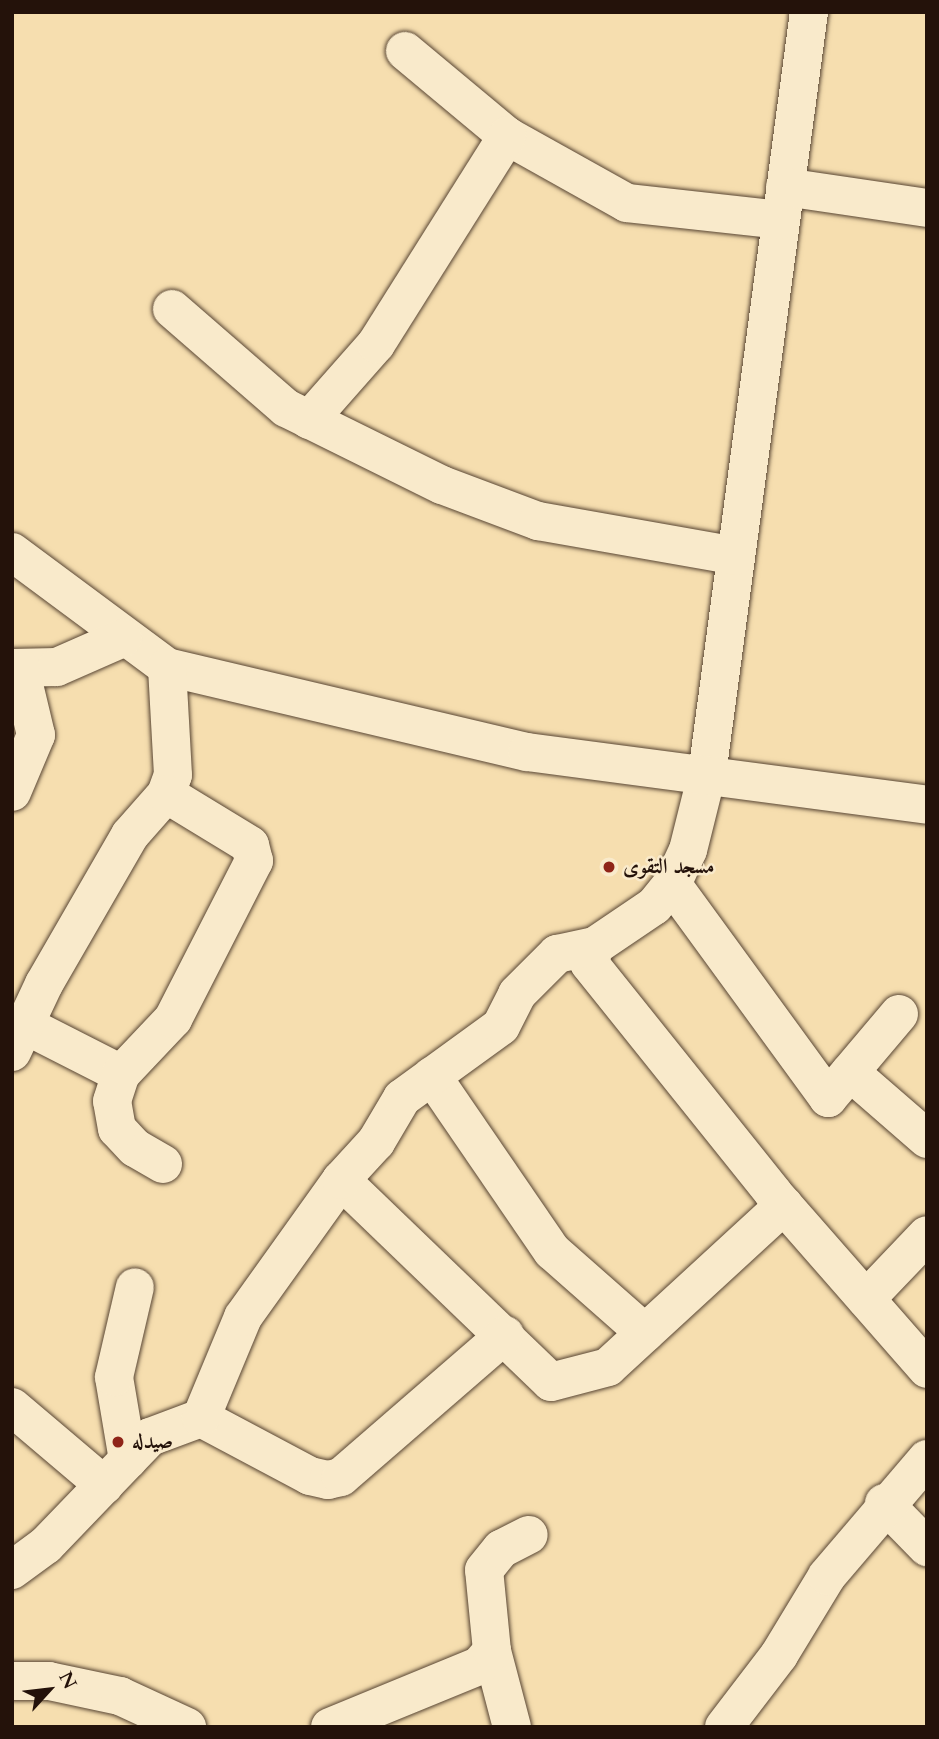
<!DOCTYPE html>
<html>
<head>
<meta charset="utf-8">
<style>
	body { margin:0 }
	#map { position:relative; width:939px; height:1739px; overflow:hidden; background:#f6deaf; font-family:Cardo,Amiri,serif }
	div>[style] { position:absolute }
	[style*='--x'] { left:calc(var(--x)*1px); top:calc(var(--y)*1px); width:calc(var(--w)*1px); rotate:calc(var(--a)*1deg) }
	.roads { filter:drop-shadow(0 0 2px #584533) drop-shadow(0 0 2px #584533) }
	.minor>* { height:38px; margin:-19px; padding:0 19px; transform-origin:19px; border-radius:19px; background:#f9eacb }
	.dots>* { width:19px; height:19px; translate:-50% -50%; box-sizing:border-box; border:4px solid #f9eacb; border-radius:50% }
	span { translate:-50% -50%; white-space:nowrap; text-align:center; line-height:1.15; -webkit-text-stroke:5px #f9eacb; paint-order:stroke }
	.poi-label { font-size:21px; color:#24120a; font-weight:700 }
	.left { translate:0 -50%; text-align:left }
	.frame { position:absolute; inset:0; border:14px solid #24120a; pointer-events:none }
	.north { position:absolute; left:14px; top:1655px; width:70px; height:70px; -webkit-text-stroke:5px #f9eacb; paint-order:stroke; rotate:63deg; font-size:19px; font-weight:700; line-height:28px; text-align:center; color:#24120a }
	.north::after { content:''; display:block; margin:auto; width:24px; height:32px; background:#24120a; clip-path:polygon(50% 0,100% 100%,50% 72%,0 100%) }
</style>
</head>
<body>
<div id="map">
	<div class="roads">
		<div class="minor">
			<i style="--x:809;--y:12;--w:769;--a:97.62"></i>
			<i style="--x:707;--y:774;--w:78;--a:104"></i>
			<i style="--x:688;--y:850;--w:38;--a:115"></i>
			<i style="--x:672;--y:884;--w:28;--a:129"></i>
			<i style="--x:654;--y:906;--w:71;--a:145.9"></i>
			<i style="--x:595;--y:946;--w:18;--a:109"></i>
			<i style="--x:589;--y:963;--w:295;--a:51.3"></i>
			<i style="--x:773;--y:1193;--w:234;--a:48.8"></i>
			<i style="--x:405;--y:51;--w:133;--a:39.8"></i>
			<i style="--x:507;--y:136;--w:137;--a:29.2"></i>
			<i style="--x:627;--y:203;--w:154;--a:6.3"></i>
			<i style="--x:785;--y:187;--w:144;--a:8.4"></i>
			<i style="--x:172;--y:309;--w:151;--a:41"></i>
			<i style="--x:286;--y:408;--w:174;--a:26.3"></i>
			<i style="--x:442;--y:485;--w:103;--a:20.6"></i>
			<i style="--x:538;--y:521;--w:201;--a:10"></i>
			<i style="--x:309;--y:420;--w:101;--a:-48.6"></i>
			<i style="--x:376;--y:344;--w:246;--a:-57.8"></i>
			<i style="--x:12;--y:552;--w:193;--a:36.6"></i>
			<i style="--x:167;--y:667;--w:370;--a:13.3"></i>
			<i style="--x:527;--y:752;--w:403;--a:7.5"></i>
			<i style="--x:12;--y:668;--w:45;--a:-1.3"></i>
			<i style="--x:57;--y:667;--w:72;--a:-23.7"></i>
			<i style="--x:12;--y:792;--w:62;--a:-67.2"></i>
			<i style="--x:36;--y:735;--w:69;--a:-103.4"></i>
			<i style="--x:672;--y:884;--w:265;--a:53.9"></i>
			<i style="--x:828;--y:1098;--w:110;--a:-49.8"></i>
			<i style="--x:25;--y:1025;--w:108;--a:27"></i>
			<i style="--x:12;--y:1052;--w:75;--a:-64.8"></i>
			<i style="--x:44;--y:984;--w:172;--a:-60"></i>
			<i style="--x:130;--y:835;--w:55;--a:-48.7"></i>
			<i style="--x:166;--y:794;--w:20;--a:-70"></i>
			<i style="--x:173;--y:775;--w:108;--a:-93.2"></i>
			<i style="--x:850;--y:1072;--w:102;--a:41"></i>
			<i style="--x:432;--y:1076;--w:212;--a:55.6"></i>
			<i style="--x:552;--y:1251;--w:124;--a:41.4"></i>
			<i style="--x:163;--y:1164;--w:32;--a:-150"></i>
			<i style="--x:135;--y:1148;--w:26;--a:-133"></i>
			<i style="--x:117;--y:1129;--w:28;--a:-100"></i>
			<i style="--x:112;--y:1101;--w:28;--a:-72"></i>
			<i style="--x:121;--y:1074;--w:76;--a:-46.6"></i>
			<i style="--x:173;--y:1019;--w:178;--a:-62.9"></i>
			<i style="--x:254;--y:861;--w:16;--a:-104"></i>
			<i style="--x:250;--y:845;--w:98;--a:-148.7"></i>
			<i style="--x:341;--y:1180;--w:291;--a:43.9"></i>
			<i style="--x:551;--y:1382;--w:59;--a:-14.7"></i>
			<i style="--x:608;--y:1367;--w:239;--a:-42.6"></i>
			<i style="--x:866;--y:1299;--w:88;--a:-46.4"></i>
			<i style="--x:12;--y:1407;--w:121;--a:40.3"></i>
			<i style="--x:201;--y:1418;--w:123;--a:28"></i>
			<i style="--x:310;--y:1476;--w:18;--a:13"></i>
			<i style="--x:328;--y:1480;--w:13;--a:-13"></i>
			<i style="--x:341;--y:1477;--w:217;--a:-40.9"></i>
			<i style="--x:128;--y:1460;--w:84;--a:-99.6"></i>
			<i style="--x:114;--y:1377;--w:92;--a:-76.9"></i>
			<i style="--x:884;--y:1503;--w:62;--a:45.7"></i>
			<i style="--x:12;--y:1570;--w:42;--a:-36.3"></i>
			<i style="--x:46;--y:1545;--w:150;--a:-46.1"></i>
			<i style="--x:150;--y:1437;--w:54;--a:-20.4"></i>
			<i style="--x:201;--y:1418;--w:109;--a:-67.4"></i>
			<i style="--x:243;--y:1317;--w:168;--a:-54.4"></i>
			<i style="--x:341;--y:1180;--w:52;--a:-47.4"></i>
			<i style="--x:376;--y:1142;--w:51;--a:-59.4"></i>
			<i style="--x:402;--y:1098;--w:122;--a:-36"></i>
			<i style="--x:501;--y:1026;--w:36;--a:-63"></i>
			<i style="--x:517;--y:994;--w:57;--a:-45"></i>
			<i style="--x:557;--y:954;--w:39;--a:-12"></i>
			<i style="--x:492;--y:1651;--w:79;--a:75.3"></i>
			<i style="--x:12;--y:1681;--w:37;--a:0"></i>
			<i style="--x:49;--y:1681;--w:73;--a:11.9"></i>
			<i style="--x:120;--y:1696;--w:74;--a:24.8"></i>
			<i style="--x:330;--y:1727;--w:161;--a:-22.3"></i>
			<i style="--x:479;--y:1666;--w:20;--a:-49"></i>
			<i style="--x:492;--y:1651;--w:81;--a:-95.6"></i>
			<i style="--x:484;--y:1570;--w:27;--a:-51"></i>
			<i style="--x:501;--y:1549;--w:31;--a:-27"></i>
			<i style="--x:724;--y:1727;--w:91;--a:-52.6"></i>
			<i style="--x:779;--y:1655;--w:92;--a:-58.7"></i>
			<i style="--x:827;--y:1576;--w:154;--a:-49.5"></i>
		</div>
	</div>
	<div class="dots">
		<i style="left:609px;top:867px;background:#8f2418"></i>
		<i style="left:118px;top:1442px;background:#8f2418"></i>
	</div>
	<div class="poi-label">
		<span class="left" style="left:623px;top:867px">مسجد التقوى</span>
		<span class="left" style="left:132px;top:1442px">صيدله</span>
	</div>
	<div class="frame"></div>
	<div class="north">N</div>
</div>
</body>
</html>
